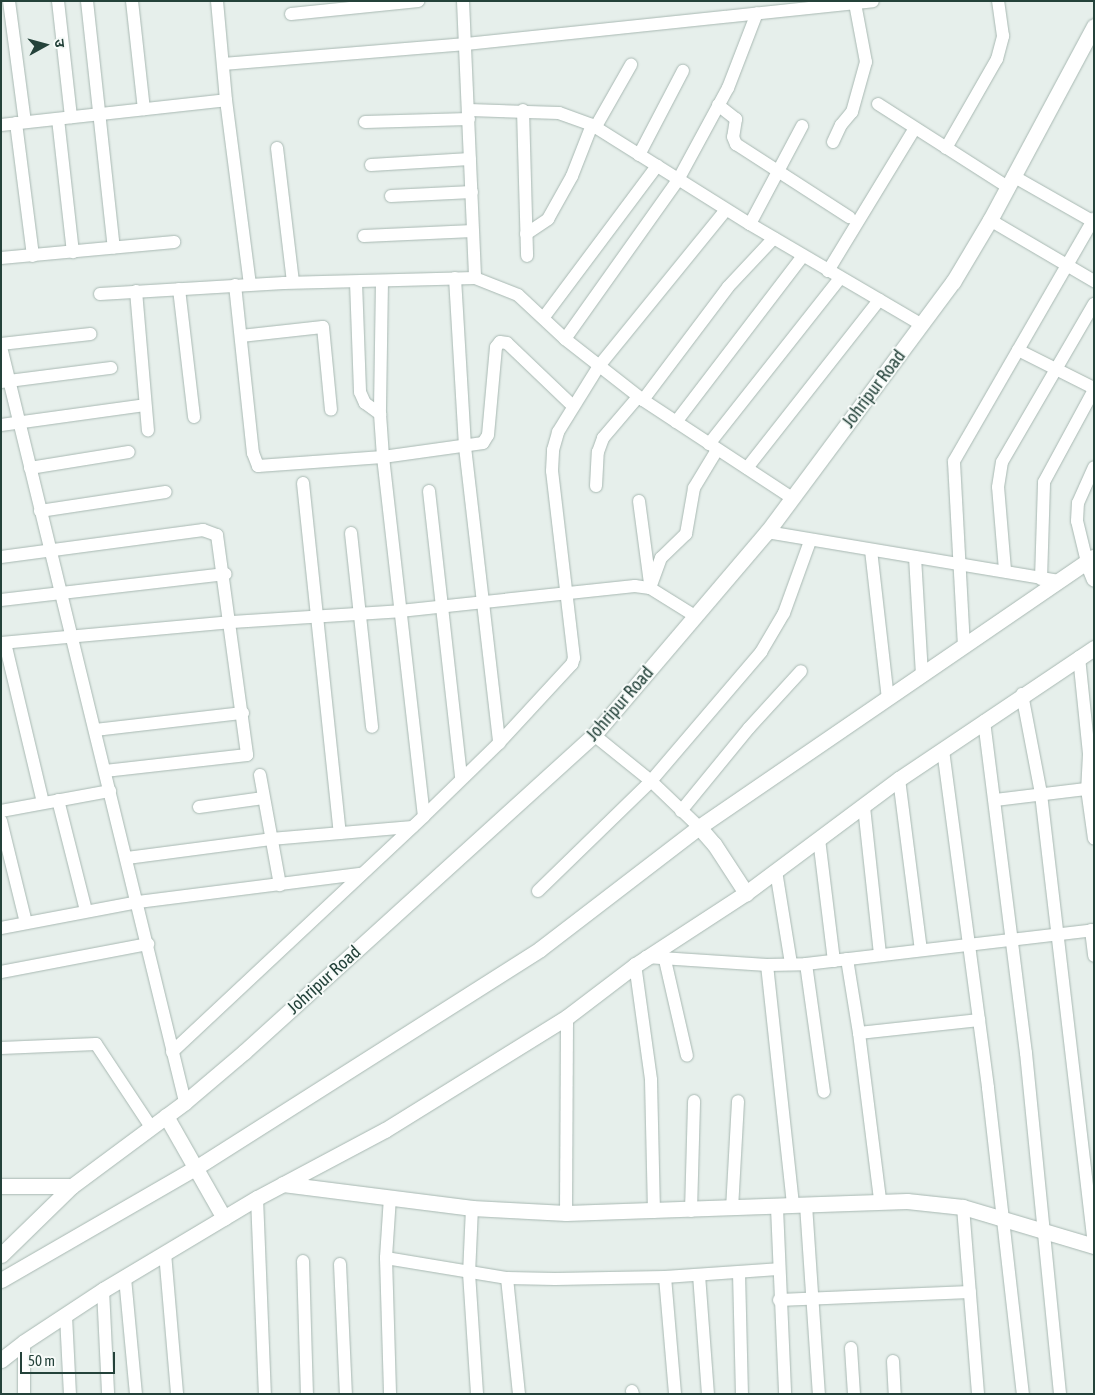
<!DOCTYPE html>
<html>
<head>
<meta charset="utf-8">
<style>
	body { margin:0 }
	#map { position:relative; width:1095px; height:1395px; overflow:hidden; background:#e6efeb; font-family:"Asap Condensed","Noto Sans Devanagari",sans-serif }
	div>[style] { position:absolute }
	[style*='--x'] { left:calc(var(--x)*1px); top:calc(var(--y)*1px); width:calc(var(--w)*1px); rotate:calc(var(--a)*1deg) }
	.roads { filter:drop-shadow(0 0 1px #a8b8b2) drop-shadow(0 0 1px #a8b8b2) }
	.street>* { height:12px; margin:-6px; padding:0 6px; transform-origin:6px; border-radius:6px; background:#fff }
	.secondary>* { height:15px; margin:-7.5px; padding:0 7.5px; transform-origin:7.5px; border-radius:7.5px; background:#fff }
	span { translate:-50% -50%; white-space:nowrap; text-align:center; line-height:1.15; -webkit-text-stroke:4px #f7fbf9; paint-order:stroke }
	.street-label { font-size:18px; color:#24423a }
	.frame { position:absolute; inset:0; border:2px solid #24423a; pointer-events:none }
	.north { position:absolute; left:20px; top:20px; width:50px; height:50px; -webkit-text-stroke:4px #f7fbf9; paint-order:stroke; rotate:83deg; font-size:14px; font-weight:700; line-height:20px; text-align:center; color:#24423a }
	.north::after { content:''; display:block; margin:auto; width:18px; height:22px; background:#24423a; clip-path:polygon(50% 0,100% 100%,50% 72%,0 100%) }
	.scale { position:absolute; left:20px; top:1352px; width:95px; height:22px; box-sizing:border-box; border:2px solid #24423a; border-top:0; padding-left:6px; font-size:15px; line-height:18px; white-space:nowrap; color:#24423a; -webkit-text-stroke:4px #f7fbf9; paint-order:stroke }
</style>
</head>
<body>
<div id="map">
	<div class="roads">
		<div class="street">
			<i style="--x:9;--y:1;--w:122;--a:82.5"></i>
			<i style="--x:58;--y:1;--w:117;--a:83.6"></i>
			<i style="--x:87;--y:1;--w:248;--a:83.8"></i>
			<i style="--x:132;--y:1;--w:109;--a:83.7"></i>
			<i style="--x:217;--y:1;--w:99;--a:84.8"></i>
			<i style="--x:226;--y:100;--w:186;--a:82.6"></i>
			<i style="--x:463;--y:1;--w:277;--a:87.5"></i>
			<i style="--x:291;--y:14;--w:128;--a:-5.8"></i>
			<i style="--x:223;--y:64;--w:244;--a:-4.7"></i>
			<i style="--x:466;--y:44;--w:409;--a:-6"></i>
			<i style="--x:878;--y:104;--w:154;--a:32.6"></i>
			<i style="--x:718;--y:105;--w:23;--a:38"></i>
			<i style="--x:736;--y:119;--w:18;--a:99"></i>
			<i style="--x:733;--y:137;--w:8;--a:67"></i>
			<i style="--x:736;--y:144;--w:135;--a:32.9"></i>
			<i style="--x:469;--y:110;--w:90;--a:1.9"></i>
			<i style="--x:559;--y:113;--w:35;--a:20"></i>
			<i style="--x:592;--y:125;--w:186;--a:32.1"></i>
			<i style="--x:750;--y:224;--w:199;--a:30.4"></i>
			<i style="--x:523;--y:110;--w:146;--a:88.4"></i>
			<i style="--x:58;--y:119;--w:134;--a:83.6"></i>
			<i style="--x:365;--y:122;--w:104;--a:-1.7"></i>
			<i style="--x:16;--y:123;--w:134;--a:82.7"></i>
			<i style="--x:1;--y:125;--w:226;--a:-6.3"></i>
			<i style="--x:595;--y:128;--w:73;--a:-60.3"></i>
			<i style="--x:833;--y:142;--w:19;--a:-65"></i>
			<i style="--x:841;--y:125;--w:17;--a:-50"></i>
			<i style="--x:852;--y:112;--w:52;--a:-74.4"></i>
			<i style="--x:866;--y:62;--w:60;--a:-100.6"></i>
			<i style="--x:277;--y:148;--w:135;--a:83.2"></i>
			<i style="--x:946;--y:148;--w:103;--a:-60.2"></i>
			<i style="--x:997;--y:59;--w:24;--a:-75"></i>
			<i style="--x:1003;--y:36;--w:35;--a:-98"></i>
			<i style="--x:639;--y:155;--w:95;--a:-62.4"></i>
			<i style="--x:371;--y:165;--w:99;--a:-3.5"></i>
			<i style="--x:1013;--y:176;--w:93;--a:29.6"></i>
			<i style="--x:391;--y:196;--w:81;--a:-2.8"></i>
			<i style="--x:990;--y:220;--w:121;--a:30.4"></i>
			<i style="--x:750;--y:224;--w:111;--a:-62"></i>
			<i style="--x:526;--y:234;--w:27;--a:-34"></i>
			<i style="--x:548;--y:219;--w:49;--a:-60.8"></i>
			<i style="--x:572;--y:176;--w:55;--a:-68.6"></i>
			<i style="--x:364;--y:236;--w:109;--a:-2.6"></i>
			<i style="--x:1;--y:258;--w:174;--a:-5.3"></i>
			<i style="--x:828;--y:271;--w:167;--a:-58.7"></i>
			<i style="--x:455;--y:278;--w:169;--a:86.6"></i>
			<i style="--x:465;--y:447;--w:298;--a:83.4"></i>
			<i style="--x:382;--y:281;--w:133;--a:90.9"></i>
			<i style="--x:380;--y:414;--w:43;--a:86"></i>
			<i style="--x:383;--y:457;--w:361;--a:83.5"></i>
			<i style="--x:356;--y:282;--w:110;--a:87.9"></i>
			<i style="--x:360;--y:392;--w:12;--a:66"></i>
			<i style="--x:365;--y:403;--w:19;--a:36"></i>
			<i style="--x:235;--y:285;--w:169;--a:83.9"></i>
			<i style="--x:253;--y:453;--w:14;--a:69"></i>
			<i style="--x:258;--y:466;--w:125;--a:-4.1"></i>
			<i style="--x:383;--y:457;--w:101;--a:-8"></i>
			<i style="--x:483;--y:443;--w:9;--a:-58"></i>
			<i style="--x:488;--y:435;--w:88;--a:-84.8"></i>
			<i style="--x:496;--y:347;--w:6;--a:-51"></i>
			<i style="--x:500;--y:342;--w:7;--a:8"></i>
			<i style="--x:507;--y:343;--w:91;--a:43.7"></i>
			<i style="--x:179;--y:289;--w:129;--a:83.3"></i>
			<i style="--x:136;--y:291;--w:140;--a:85.1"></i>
			<i style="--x:100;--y:294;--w:184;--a:-3.4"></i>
			<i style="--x:284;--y:283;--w:191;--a:-1.5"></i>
			<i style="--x:475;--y:278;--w:46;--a:21.6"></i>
			<i style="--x:518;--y:295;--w:64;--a:43.1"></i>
			<i style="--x:565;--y:339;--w:99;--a:38"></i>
			<i style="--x:643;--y:400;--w:178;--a:33.3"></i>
			<i style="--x:544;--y:317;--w:189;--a:-53.2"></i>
			<i style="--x:241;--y:336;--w:82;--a:-6.3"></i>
			<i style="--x:323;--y:327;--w:83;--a:84.5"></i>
			<i style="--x:565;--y:339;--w:195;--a:-54.6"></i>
			<i style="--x:678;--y:180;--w:105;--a:-61.5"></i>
			<i style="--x:728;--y:88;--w:80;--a:-68.9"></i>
			<i style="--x:1;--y:344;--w:90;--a:-6.4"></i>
			<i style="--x:1;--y:347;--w:777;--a:76.3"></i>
			<i style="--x:1018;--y:350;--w:85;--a:26.6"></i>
			<i style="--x:1;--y:382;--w:111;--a:-7.3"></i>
			<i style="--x:643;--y:400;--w:141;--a:-53"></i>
			<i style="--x:728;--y:287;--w:67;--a:-46.8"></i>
			<i style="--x:676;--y:422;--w:209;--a:-52.6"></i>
			<i style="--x:1;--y:425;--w:145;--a:-7.9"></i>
			<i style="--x:709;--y:444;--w:211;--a:-51.7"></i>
			<i style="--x:30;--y:468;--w:100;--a:-9.2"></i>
			<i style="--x:747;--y:468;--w:214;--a:-51.8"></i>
			<i style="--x:303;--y:483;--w:352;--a:84"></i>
			<i style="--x:596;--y:486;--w:34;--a:-87"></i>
			<i style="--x:598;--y:452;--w:15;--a:-70"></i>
			<i style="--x:603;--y:438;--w:54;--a:-49.5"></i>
			<i style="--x:429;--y:491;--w:289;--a:83.6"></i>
			<i style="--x:639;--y:501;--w:83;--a:82.4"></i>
			<i style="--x:40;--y:511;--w:127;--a:-8.6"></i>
			<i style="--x:767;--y:532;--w:296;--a:9.5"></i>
			<i style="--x:351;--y:533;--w:195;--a:83.8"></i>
			<i style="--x:871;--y:550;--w:150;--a:83.5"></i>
			<i style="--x:1;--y:557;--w:204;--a:-7.6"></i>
			<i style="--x:203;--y:530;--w:15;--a:20"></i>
			<i style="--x:217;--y:535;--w:222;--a:82.2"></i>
			<i style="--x:247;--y:755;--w:143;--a:173.6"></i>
			<i style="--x:915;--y:557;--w:119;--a:86.6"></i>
			<i style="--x:1087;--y:562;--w:42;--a:-103.7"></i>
			<i style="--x:1077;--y:521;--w:18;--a:-87"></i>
			<i style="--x:1078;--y:503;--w:39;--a:-66"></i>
			<i style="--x:1005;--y:570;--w:83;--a:-94.8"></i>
			<i style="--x:998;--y:487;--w:25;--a:-81"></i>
			<i style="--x:1002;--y:462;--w:183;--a:-59.8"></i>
			<i style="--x:1041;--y:579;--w:97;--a:-88.2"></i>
			<i style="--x:1044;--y:482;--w:105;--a:-61.5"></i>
			<i style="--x:650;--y:588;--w:32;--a:-70"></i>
			<i style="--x:661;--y:558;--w:35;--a:-44"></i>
			<i style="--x:686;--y:534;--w:47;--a:-80.1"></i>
			<i style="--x:694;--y:488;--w:44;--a:-58.8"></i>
			<i style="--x:1;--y:600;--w:226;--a:-6.6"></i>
			<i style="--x:1;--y:643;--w:232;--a:-5.2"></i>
			<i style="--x:232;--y:622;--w:168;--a:-3.7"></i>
			<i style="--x:400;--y:611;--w:236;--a:-6.1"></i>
			<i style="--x:635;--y:586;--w:15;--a:8"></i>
			<i style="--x:650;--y:588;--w:53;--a:31.9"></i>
			<i style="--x:5;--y:643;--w:164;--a:76.6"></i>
			<i style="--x:964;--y:647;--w:186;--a:-93.1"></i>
			<i style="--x:954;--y:461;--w:280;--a:-60"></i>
			<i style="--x:1079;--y:657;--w:98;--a:84.1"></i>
			<i style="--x:1089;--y:754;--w:35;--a:93"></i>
			<i style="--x:1087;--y:789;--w:50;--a:82"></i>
			<i style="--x:1022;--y:694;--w:102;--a:79.2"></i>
			<i style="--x:1041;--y:794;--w:453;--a:83.3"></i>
			<i style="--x:984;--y:721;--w:335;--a:82.8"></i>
			<i style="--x:1026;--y:1053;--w:343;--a:84.3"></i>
			<i style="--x:95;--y:730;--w:149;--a:-6.6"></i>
			<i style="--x:594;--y:735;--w:73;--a:38.9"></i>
			<i style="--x:651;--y:781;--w:66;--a:43.8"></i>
			<i style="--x:943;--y:750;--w:341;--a:82.4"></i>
			<i style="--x:988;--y:1088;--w:308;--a:83.5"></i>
			<i style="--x:260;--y:775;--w:112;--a:79.7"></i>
			<i style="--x:899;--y:779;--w:172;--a:82.7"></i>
			<i style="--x:58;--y:800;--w:114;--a:75.8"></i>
			<i style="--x:995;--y:800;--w:100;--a:-6.9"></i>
			<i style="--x:199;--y:807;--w:65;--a:-8"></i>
			<i style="--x:864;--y:807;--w:149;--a:83.8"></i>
			<i style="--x:1;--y:811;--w:111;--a:-10.4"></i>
			<i style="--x:681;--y:811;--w:107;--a:-50.7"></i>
			<i style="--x:749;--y:728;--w:77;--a:-47.6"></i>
			<i style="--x:1;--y:821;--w:105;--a:76.2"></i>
			<i style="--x:819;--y:839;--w:123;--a:83"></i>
			<i style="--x:127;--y:858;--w:145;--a:-7.5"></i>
			<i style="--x:271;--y:839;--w:142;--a:-4.9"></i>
			<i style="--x:776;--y:871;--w:94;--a:80.8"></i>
			<i style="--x:538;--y:891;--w:158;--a:-44.2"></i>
			<i style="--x:651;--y:781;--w:170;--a:-49.5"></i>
			<i style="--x:761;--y:652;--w:45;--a:-59.5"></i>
			<i style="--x:784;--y:613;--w:77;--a:-70.1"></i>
			<i style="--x:1;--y:928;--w:139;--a:-10.7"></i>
			<i style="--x:138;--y:902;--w:225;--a:-7.2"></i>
			<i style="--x:1091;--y:930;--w:26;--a:83"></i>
			<i style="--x:646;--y:957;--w:121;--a:3.8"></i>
			<i style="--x:767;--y:965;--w:39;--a:-1"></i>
			<i style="--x:806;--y:964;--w:290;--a:-6.7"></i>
			<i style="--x:847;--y:959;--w:75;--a:80.8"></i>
			<i style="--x:859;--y:1033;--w:121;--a:-6.2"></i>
			<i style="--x:665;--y:960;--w:98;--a:77.1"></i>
			<i style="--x:635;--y:964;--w:117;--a:82.1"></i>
			<i style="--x:651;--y:1080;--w:132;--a:88.7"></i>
			<i style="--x:806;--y:964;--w:129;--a:82"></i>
			<i style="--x:767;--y:965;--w:242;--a:83.8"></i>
			<i style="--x:1;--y:972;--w:150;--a:-10.8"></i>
			<i style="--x:859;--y:1033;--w:167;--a:82.8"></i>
			<i style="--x:1;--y:1048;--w:95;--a:-2.4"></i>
			<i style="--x:96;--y:1044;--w:100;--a:56.5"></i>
			<i style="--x:172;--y:1052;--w:345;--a:-43.1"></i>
			<i style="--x:424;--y:816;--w:105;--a:-44.2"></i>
			<i style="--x:499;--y:743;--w:108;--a:-47.3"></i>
			<i style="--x:572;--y:664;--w:6;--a:-72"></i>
			<i style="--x:574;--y:658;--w:188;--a:-96.7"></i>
			<i style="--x:552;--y:471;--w:21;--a:-87"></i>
			<i style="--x:553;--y:450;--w:19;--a:-74"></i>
			<i style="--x:558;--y:432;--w:78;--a:-58.2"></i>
			<i style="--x:599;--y:366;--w:201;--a:-50.9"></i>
			<i style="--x:390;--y:1197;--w:61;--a:93.8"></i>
			<i style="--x:386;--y:1258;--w:136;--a:88.3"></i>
			<i style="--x:257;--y:1198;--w:196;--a:87.7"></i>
			<i style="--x:806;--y:1205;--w:189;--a:86.1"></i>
			<i style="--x:963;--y:1207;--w:188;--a:85.4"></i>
			<i style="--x:472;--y:1208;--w:65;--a:92.6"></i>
			<i style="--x:469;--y:1273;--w:121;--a:86.2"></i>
			<i style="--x:777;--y:1208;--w:186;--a:87.5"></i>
			<i style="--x:732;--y:1209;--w:108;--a:-86.8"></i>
			<i style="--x:691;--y:1211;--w:110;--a:-88.4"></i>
			<i style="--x:566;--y:1213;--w:196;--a:-89.7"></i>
			<i style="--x:165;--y:1253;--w:142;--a:85.1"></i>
			<i style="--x:386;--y:1258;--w:123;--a:9.4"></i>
			<i style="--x:507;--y:1278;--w:48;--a:1.2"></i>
			<i style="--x:555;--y:1279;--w:110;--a:-1"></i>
			<i style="--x:665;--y:1277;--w:113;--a:-4"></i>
			<i style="--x:303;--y:1261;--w:133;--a:88.3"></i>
			<i style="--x:340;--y:1264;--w:130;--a:87.4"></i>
			<i style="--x:739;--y:1273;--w:121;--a:88.6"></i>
			<i style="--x:699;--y:1275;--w:119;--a:85.7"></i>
			<i style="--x:665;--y:1277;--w:117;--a:85.1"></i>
			<i style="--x:125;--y:1278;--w:117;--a:84.6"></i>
			<i style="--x:507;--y:1278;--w:117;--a:84.1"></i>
			<i style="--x:103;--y:1290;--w:104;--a:87.2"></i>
			<i style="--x:779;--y:1300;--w:191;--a:-2.4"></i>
			<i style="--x:66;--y:1316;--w:78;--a:87.1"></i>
			<i style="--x:851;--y:1348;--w:46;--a:86.3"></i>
			<i style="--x:893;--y:1361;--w:33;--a:87"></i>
			<i style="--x:632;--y:1391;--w:3;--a:72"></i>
			<i style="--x:24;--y:1394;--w:52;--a:-90"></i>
		</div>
		<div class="secondary">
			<i style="--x:1087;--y:562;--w:18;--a:68"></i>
			<i style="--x:699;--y:827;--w:23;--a:49"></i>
			<i style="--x:714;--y:844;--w:59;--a:56.9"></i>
			<i style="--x:166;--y:1116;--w:117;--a:60.4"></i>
			<i style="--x:283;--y:1184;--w:191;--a:7.2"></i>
			<i style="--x:472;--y:1208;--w:94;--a:3"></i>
			<i style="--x:566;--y:1213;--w:341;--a:-2"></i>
			<i style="--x:907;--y:1201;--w:56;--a:6.1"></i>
			<i style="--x:963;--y:1207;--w:137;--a:16.6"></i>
			<i style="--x:1;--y:1186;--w:71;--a:0"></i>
			<i style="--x:1;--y:1255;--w:99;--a:-44.2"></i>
			<i style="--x:72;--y:1186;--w:141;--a:-36.6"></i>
			<i style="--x:185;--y:1102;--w:77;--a:-40.3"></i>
			<i style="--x:244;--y:1052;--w:472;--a:-42.2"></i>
			<i style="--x:594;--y:735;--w:267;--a:-49.6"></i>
			<i style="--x:767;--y:532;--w:312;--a:-53.4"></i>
			<i style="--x:953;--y:282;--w:72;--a:-59.2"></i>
			<i style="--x:990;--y:220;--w:220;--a:-61.8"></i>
			<i style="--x:1;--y:1280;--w:226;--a:-30"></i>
			<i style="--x:197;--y:1167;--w:406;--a:-32.4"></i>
			<i style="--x:540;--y:949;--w:200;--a:-37.5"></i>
			<i style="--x:699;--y:827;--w:478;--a:-34.4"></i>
			<i style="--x:1;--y:1360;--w:29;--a:-38"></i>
			<i style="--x:24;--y:1342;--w:95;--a:-33.4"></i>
			<i style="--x:103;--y:1290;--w:179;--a:-30.9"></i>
			<i style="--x:257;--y:1198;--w:145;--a:-28"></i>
			<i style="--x:385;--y:1130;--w:214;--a:-31.8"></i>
			<i style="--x:567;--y:1017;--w:84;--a:-37.3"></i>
			<i style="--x:634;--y:966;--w:134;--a:-33.1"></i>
			<i style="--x:746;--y:893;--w:191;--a:-36.7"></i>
			<i style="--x:899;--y:779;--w:235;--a:-33.9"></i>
		</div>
	</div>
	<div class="street-label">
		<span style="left:874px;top:389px;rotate:-53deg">Johripur Road</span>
		<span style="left:620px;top:704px;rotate:-49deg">Johripur Road</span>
		<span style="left:324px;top:980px;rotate:-42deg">Johripur Road</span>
	</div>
	<div class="frame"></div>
	<div class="north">उ</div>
	<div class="scale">50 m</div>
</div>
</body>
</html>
